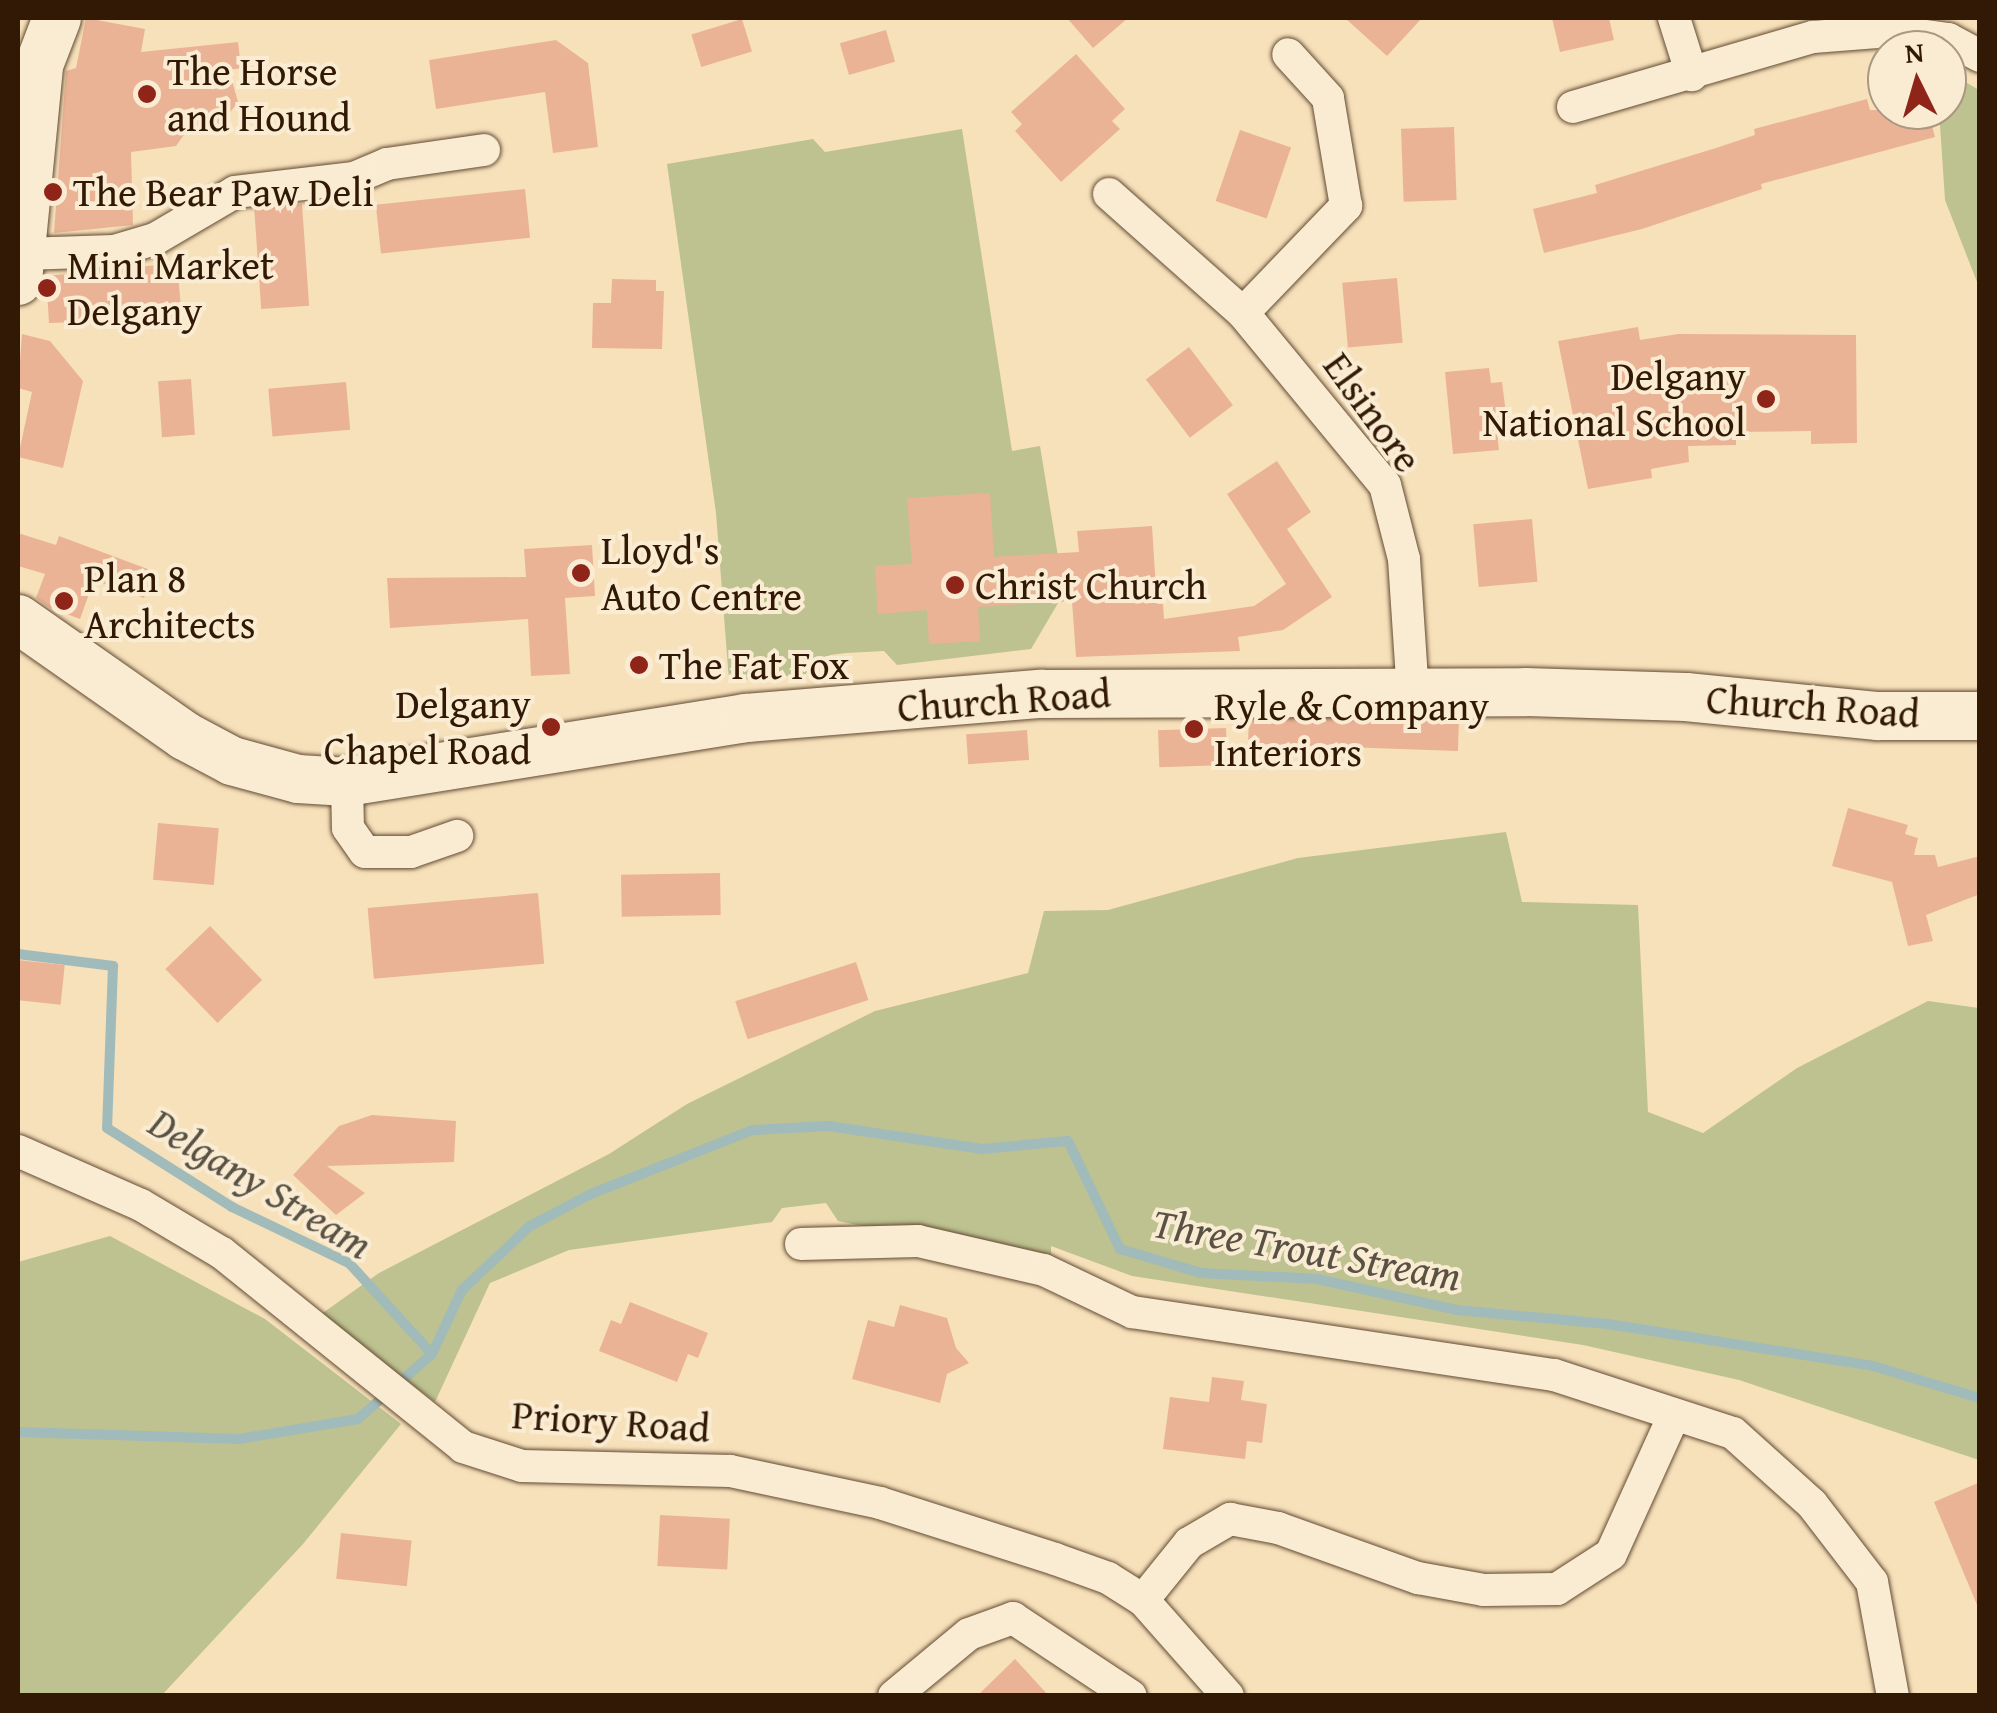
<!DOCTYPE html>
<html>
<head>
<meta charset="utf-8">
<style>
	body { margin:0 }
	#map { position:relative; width:1997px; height:1713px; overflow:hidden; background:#f7e1bb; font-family:"Gentium Book Plus",serif }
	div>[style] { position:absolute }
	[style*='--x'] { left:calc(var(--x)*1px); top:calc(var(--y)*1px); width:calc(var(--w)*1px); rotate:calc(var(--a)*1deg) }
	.green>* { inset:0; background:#bdc290 }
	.stream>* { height:10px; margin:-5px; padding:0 5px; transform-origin:5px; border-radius:5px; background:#a1bbba }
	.building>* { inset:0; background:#ebb396; transform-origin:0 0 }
	.roads { filter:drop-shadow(0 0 2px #634b32) drop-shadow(0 0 2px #634b32) }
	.street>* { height:32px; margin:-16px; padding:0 16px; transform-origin:16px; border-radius:16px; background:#faecd3 }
	.secondary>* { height:48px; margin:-24px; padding:0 24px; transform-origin:24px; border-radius:24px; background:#faecd3 }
	.dots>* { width:28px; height:28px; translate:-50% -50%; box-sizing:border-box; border:5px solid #faecd3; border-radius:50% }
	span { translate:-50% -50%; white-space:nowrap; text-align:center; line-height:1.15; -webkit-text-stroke:8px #faecd3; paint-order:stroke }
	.poi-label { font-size:40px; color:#321905 }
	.left { translate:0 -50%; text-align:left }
	.right { translate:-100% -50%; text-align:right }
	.street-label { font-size:40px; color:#321905 }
	.water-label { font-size:42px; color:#595244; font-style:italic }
	.frame { position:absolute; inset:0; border:20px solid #321905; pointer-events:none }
	.north { position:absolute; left:1867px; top:30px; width:100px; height:100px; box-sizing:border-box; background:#faecd3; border:2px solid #aa9881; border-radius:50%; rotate:355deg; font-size:28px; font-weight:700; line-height:40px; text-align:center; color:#321905 }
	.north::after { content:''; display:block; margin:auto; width:35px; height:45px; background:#8f2418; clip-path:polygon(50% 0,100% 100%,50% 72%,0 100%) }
</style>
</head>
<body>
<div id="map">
	<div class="green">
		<i style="clip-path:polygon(1947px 71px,1979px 90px,1979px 287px,1945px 200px,1939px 110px,1947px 110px)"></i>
		<i style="clip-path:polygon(962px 129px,1012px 451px,1040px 446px,1064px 593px,1031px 649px,897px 665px,884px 651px,846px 653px,830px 655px,804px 675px,729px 681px,716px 513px,667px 164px,813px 139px,825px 152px)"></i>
		<i style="clip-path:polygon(1506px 832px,1522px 902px,1638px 905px,1648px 1112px,1703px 1133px,1797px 1068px,1928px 1001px,1979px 1008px,1979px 1460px,1739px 1380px,1583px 1345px,1132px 1276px,1051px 1246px,1051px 1265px,838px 1221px,826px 1203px,782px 1208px,772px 1222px,569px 1250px,490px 1283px,435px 1402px,320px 1315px,379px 1273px,609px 1154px,687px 1104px,875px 1011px,1028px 973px,1044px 911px,1108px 910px,1298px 858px)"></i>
		<i style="clip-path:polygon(110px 1236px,265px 1319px,401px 1424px,303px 1544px,162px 1695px,18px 1695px,18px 1262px)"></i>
	</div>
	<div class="stream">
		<i style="--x:18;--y:954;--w:96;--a:7.2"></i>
		<i style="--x:113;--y:966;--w:162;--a:92.1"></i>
		<i style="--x:107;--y:1128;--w:148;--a:32.3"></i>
		<i style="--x:232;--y:1207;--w:130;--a:25.6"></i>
		<i style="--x:349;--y:1263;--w:123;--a:47.6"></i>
		<i style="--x:18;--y:1432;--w:221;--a:1.8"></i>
		<i style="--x:239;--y:1439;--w:121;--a:-9.5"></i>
		<i style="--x:358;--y:1419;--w:98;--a:-41.3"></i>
		<i style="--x:432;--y:1354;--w:71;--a:-64.9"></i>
		<i style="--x:462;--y:1290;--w:93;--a:-43.3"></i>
		<i style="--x:530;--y:1226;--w:69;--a:-27.7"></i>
		<i style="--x:591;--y:1194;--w:174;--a:-21.6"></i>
		<i style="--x:753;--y:1130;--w:75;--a:-3.1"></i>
		<i style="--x:828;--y:1126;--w:156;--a:8.5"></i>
		<i style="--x:982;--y:1149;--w:86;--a:-5.3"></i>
		<i style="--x:1068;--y:1141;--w:120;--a:64.3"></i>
		<i style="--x:1120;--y:1249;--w:84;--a:16.5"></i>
		<i style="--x:1201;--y:1273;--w:116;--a:3"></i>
		<i style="--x:1317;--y:1279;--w:143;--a:12.5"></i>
		<i style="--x:1457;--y:1310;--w:152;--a:5.3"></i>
		<i style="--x:1608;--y:1324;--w:268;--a:9"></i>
		<i style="--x:1873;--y:1366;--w:112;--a:16.7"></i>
	</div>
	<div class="building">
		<i style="clip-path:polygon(86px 18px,145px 29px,141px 52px,238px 42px,241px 68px,229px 70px,238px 102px,218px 128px,186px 132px,176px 146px,131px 152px,133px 225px,54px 233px,66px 71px,76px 68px)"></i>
		<i style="clip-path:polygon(1067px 18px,1128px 18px,1093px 48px)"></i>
		<i style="clip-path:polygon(1345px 18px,1422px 18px,1387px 56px)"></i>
		<i style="clip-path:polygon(1552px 18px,1609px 18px,1614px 40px,1560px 52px)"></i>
		<i style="left:742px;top:19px;width:34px;height:53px;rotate:73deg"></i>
		<i style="left:886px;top:30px;width:33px;height:48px;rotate:74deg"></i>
		<i style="clip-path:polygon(556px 40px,588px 63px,598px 147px,553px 153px,545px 92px,436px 109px,429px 60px)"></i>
		<i style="clip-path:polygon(1076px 54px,1125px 109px,1112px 121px,1120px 129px,1061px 182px,1015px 131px,1022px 124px,1011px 112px)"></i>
		<i style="clip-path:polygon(1867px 99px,1870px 110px,1928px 110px,1935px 137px,1761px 184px,1762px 189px,1642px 229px,1544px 253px,1533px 209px,1597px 193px,1595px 185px,1716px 148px,1755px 135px,1754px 129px)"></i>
		<i style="left:1454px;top:127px;width:73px;height:53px;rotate:88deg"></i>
		<i style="left:1240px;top:130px;width:54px;height:75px;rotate:19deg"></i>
		<i style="left:525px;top:189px;width:49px;height:150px;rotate:84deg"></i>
		<i style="left:302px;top:204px;width:102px;height:48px;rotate:86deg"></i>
		<i style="clip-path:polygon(177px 263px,182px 319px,49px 323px,46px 276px)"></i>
		<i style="left:1397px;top:278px;width:65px;height:55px;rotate:85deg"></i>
		<i style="clip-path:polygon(612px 279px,656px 280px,656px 291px,664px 291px,662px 349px,592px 348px,593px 303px,611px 303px)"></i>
		<i style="clip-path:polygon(1638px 327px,1640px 340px,1678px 334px,1856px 335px,1857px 443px,1811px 444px,1811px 431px,1736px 432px,1736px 445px,1688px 446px,1689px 462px,1651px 469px,1652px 478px,1588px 489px,1558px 341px)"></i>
		<i style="clip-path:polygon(22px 334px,50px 341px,83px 381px,63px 468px,18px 457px,32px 392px,18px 388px)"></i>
		<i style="left:1189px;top:347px;width:73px;height:54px;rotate:53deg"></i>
		<i style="clip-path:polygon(1489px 368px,1491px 383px,1502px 382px,1507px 421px,1496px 423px,1499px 450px,1453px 454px,1445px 372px)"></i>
		<i style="left:191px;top:379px;width:56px;height:33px;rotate:86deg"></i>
		<i style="left:346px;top:382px;width:48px;height:78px;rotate:85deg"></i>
		<i style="clip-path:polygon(1277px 461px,1311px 512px,1287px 529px,1332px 597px,1283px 630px,1238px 637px,1240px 651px,1076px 657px,1072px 601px,978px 607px,980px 641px,929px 644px,927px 610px,878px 614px,875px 566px,912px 564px,907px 498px,990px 493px,994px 557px,1079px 552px,1077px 531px,1152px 526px,1157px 604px,1163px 604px,1164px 619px,1254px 606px,1286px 584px,1227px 494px)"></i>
		<i style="left:1532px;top:519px;width:63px;height:59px;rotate:85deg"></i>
		<i style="clip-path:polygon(18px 533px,56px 545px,59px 536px,153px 571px,144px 598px,94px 580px,80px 619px,50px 608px,36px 598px,45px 574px,18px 566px)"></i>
		<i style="clip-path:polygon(592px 545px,595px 596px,565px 598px,570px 674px,531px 676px,528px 619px,390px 628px,387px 578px,526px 577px,524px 549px)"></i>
		<i style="left:1459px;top:720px;width:31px;height:210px;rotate:92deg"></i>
		<i style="left:1226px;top:728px;width:37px;height:68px;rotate:88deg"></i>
		<i style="left:1027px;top:730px;width:30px;height:61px;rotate:86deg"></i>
		<i style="clip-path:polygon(1848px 808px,1908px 825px,1905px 834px,1918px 838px,1914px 855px,1935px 855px,1938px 867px,1980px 856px,1980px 894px,1926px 915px,1933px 941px,1908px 946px,1892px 882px,1832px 866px)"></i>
		<i style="left:158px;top:823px;width:61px;height:57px;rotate:5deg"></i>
		<i style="left:720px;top:873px;width:42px;height:99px;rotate:89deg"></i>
		<i style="left:538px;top:893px;width:71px;height:171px;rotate:85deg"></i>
		<i style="left:210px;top:926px;width:75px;height:62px;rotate:46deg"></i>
		<i style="left:18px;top:960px;width:47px;height:40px;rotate:6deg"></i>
		<i style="left:856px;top:962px;width:40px;height:127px;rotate:72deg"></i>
		<i style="clip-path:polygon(372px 1115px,456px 1121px,454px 1162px,327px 1166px,365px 1193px,336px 1215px,293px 1175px,339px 1126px)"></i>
		<i style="clip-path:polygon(630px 1302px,708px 1333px,698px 1358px,688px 1354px,677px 1382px,599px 1351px,611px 1320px,621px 1324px)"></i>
		<i style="clip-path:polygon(900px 1305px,947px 1318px,956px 1348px,969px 1363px,947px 1374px,940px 1403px,852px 1379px,868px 1320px,894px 1327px)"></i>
		<i style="clip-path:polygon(1212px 1377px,1244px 1381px,1241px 1400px,1267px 1404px,1262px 1443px,1247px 1441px,1245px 1459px,1163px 1449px,1170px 1397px,1209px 1402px)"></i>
		<i style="clip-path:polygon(1980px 1482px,1980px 1612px,1934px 1502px)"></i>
		<i style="left:660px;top:1515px;width:70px;height:51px;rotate:3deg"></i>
		<i style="left:341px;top:1533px;width:71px;height:46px;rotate:6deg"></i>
		<i style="clip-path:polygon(1015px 1659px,1049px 1696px,977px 1696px)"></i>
	</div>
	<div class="roads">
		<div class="street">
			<i style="--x:1674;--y:18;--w:60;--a:72.5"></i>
			<i style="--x:1573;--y:107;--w:250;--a:-16.3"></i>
			<i style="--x:1813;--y:37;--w:77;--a:-4.5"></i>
			<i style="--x:1890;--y:31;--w:59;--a:7.9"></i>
			<i style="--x:1948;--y:39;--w:36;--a:28"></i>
			<i style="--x:1109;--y:194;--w:179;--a:41.6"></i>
			<i style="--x:1243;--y:313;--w:223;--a:50.5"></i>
			<i style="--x:1385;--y:485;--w:76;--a:75.6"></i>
			<i style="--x:1404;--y:559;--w:136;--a:86.2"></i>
			<i style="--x:23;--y:254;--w:91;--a:-1.9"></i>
			<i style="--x:114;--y:251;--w:43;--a:-16.3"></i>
			<i style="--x:155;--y:239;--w:93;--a:-30.4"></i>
			<i style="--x:235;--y:192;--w:120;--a:-6.7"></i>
			<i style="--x:354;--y:178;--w:36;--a:-23"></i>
			<i style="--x:387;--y:164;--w:98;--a:-8.2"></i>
			<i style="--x:1243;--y:313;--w:149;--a:-46.1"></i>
			<i style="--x:1346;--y:206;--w:109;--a:-99.5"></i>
			<i style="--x:1328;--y:98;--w:59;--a:-132.3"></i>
			<i style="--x:347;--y:782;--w:46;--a:88.8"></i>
			<i style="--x:348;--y:828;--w:29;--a:55"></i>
			<i style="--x:365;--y:852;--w:46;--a:0"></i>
			<i style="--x:411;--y:852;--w:49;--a:-19.2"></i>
			<i style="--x:18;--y:1151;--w:134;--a:23.7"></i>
			<i style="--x:141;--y:1205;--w:94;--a:30.7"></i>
			<i style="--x:222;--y:1253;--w:309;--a:38.8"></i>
			<i style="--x:463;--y:1447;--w:62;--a:17.9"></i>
			<i style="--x:522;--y:1466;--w:208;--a:1.4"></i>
			<i style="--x:730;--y:1471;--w:153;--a:12"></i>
			<i style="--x:880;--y:1503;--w:184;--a:17.7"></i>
			<i style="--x:1055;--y:1559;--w:56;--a:19.7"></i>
			<i style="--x:1108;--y:1578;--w:41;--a:32.2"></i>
			<i style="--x:1143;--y:1600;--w:128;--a:48.5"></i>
			<i style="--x:801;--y:1244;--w:117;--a:-1.5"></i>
			<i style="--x:918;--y:1241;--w:129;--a:13"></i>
			<i style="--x:1044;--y:1270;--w:98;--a:25.5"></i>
			<i style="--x:1132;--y:1312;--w:427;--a:8.5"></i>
			<i style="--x:1554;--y:1375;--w:188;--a:18"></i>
			<i style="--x:1733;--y:1433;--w:106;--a:41.9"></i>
			<i style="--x:1812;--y:1504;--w:98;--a:52.4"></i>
			<i style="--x:1872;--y:1582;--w:116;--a:79.6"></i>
			<i style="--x:1143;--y:1600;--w:73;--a:-51.1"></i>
			<i style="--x:1189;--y:1543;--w:48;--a:-30.3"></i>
			<i style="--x:1230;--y:1519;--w:49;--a:10.6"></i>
			<i style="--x:1278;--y:1528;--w:149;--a:19.7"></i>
			<i style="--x:1418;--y:1578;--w:67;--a:10.3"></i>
			<i style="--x:1484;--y:1590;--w:73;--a:-0.8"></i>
			<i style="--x:1557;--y:1589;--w:64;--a:-32.9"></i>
			<i style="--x:1611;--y:1554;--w:153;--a:-65.6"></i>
			<i style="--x:894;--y:1696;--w:97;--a:-39.6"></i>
			<i style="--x:969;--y:1634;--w:47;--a:-20"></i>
			<i style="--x:1013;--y:1618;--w:141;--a:33.5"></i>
		</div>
		<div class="secondary">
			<i style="--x:18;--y:281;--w:217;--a:-84.4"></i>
			<i style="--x:39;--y:65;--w:50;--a:-69"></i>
			<i style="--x:18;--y:619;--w:204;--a:35"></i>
			<i style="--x:185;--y:736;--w:53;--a:28"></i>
			<i style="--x:232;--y:761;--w:68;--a:15.3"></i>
			<i style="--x:298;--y:779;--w:49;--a:3.5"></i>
			<i style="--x:347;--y:782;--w:404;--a:-9.1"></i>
			<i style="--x:746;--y:718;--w:296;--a:-4.7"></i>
			<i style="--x:1041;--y:694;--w:484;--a:-0.2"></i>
			<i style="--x:1525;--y:692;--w:161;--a:1.8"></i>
			<i style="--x:1686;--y:697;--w:193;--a:5.7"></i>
			<i style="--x:1878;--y:716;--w:102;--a:0"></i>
		</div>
	</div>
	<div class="dots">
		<i style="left:147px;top:94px;background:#8f2418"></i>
		<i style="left:53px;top:192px;background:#8f2418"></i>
		<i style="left:47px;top:288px;background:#8f2418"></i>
		<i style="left:1766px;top:399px;background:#8f2418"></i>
		<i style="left:581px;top:573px;background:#8f2418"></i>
		<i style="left:955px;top:585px;background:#8f2418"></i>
		<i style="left:64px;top:601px;background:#8f2418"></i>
		<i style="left:639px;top:665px;background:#8f2418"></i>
		<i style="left:551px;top:727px;background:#8f2418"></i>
		<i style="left:1194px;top:729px;background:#8f2418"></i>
	</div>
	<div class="poi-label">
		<span class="left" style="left:167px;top:94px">The Horse<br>and Hound</span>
		<span class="left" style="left:73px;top:192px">The Bear Paw Deli</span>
		<span class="left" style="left:67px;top:288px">Mini Market<br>Delgany</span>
		<span class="right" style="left:1746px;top:399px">Delgany<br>National School</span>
		<span class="left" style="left:601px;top:573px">Lloyd's<br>Auto Centre</span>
		<span class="left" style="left:84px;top:601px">Plan 8<br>Architects</span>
		<span class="left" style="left:975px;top:585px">Christ Church</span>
		<span class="left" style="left:659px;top:665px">The Fat Fox</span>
		<span class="right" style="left:531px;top:727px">Delgany<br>Chapel Road</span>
		<span class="left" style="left:1214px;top:729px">Ryle &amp; Company<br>Interiors</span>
	</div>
	<div class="street-label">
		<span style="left:1373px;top:412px;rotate:54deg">Elsinore</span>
		<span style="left:1004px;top:700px;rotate:-4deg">Church Road</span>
		<span style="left:1813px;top:706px;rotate:4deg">Church Road</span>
		<span style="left:611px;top:1421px;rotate:4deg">Priory Road</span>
	</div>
	<div class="water-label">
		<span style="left:261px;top:1183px;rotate:31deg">Delgany Stream</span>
		<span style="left:1307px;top:1249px;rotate:10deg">Three Trout Stream</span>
	</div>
	<div class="frame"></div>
	<div class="north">N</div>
</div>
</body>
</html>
